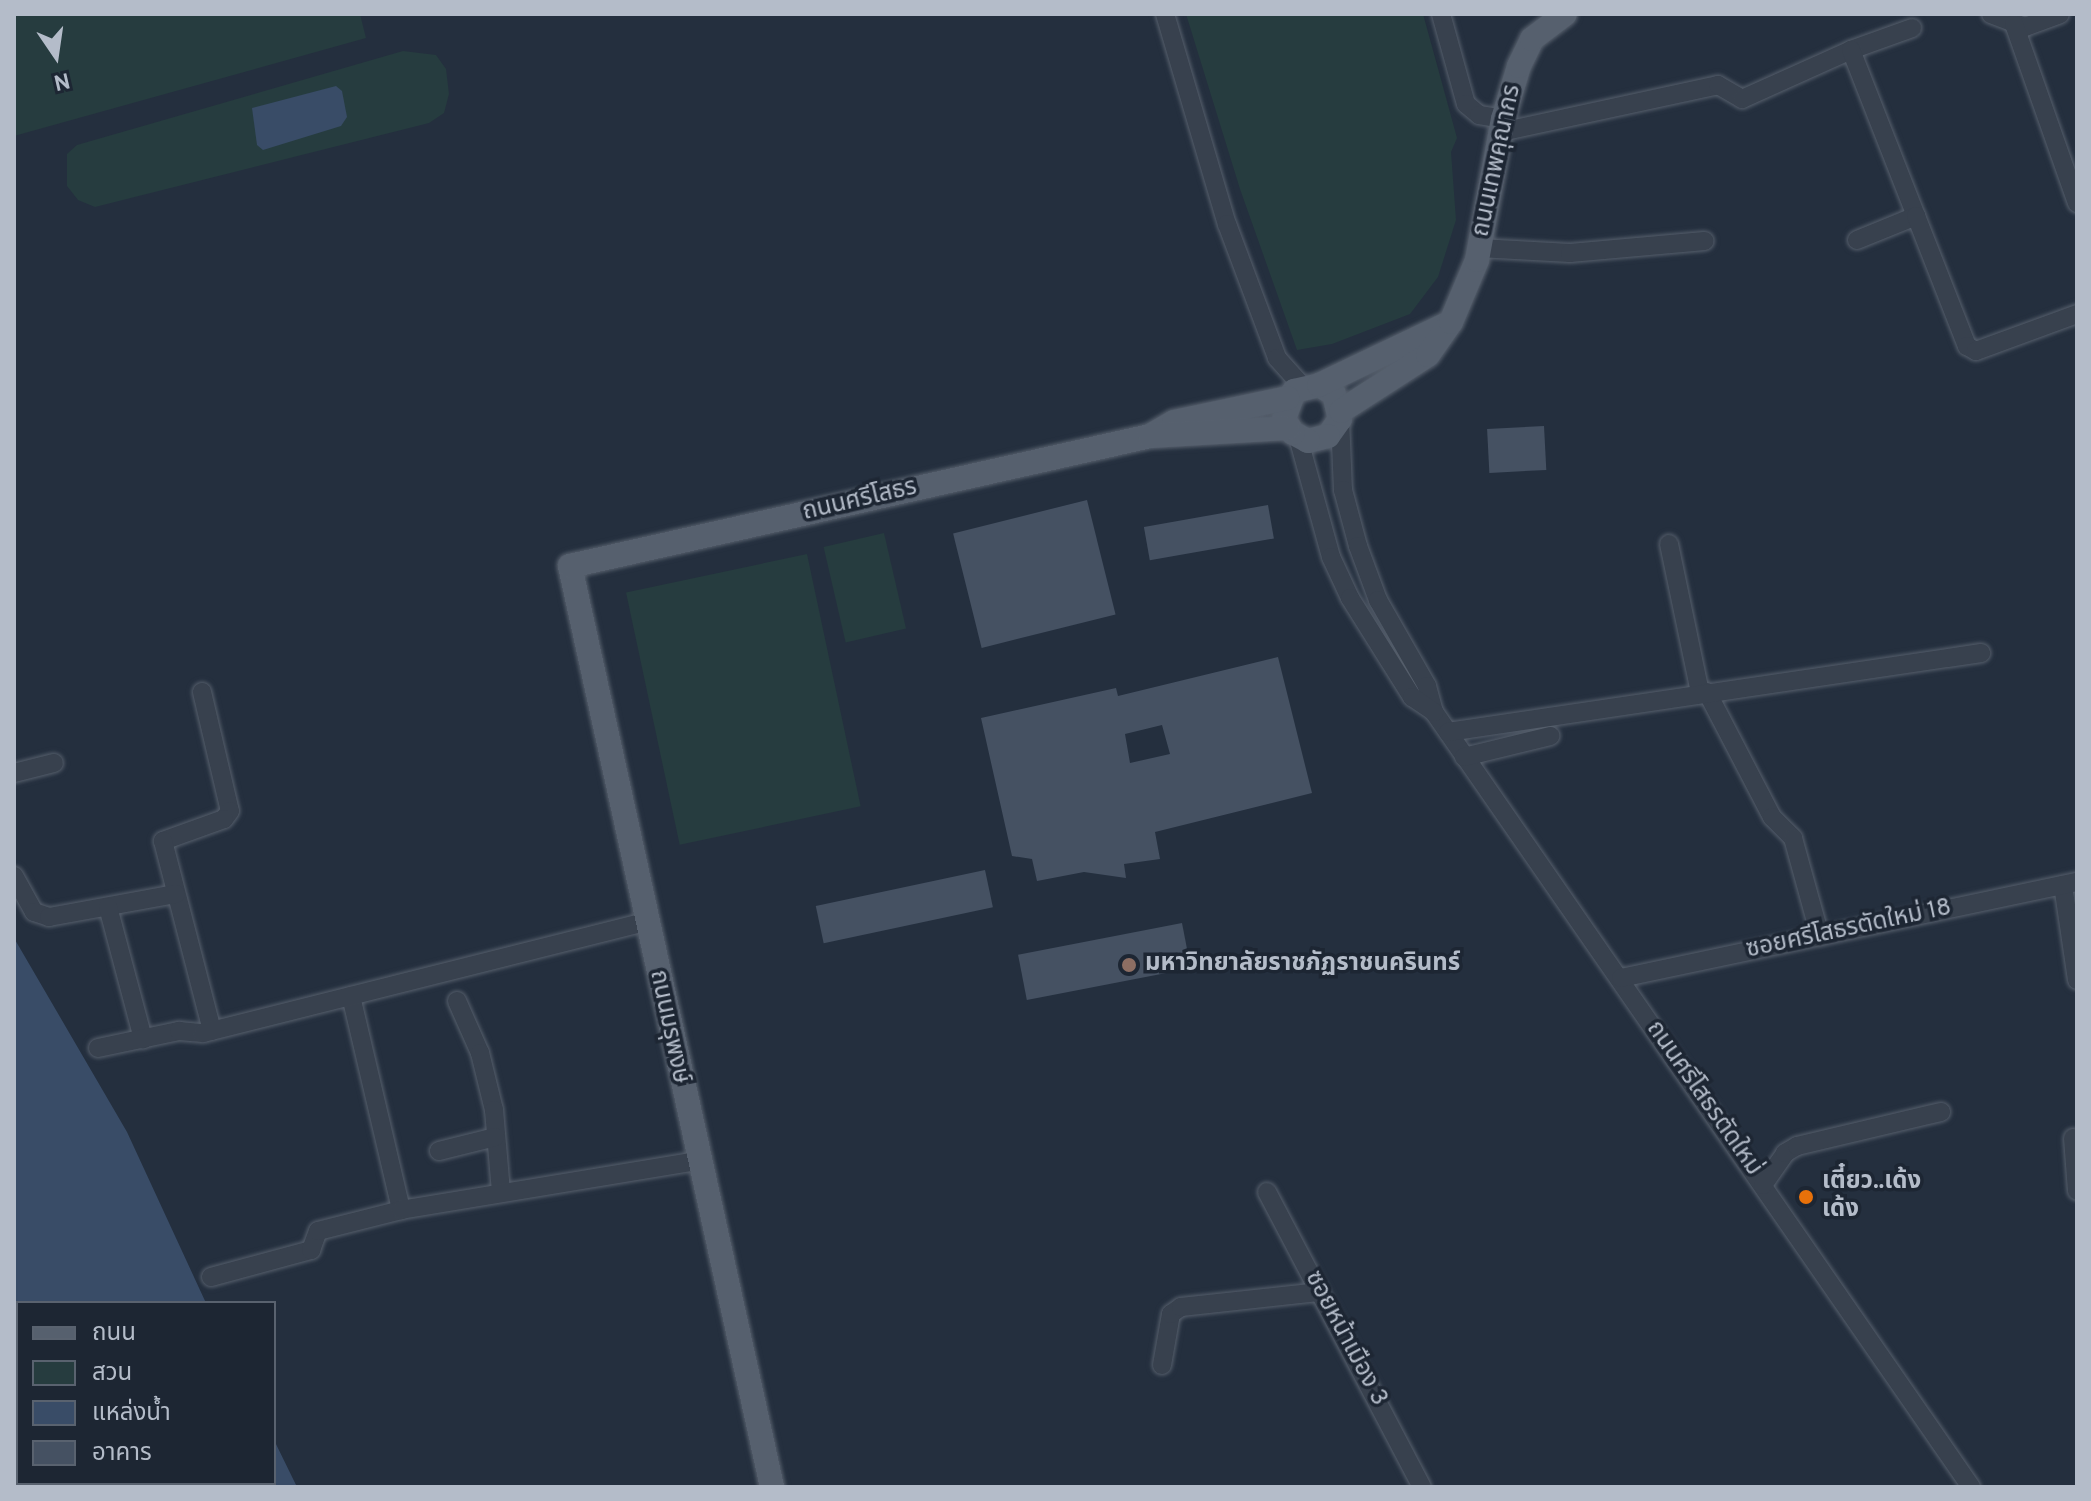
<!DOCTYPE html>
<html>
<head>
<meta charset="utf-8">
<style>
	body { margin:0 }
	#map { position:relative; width:2091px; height:1501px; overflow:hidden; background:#242f3e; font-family:Overpass,"Noto Sans Thai",sans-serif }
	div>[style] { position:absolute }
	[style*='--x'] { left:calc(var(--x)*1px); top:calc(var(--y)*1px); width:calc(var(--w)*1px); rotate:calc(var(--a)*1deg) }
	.green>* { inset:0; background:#263c3f; transform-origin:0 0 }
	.water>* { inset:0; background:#394c67 }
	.building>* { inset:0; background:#455162; transform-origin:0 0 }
	.roads { filter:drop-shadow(0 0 2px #565f6c) drop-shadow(0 0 2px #565f6c) }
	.minor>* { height:18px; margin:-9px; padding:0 9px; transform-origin:9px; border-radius:9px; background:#38414e }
	.major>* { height:24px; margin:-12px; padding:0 12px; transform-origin:12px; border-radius:12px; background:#56606e }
	.dots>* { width:22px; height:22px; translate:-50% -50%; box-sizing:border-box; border:4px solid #1d2633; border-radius:50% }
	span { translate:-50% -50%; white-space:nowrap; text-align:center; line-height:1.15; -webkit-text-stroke:7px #1d2633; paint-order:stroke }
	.street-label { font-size:24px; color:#b4bcc9 }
	.poi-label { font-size:24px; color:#b4bcc9; font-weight:700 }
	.left { translate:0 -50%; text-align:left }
	.frame { position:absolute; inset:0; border:16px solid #b4bcc9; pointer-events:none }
	.legend { position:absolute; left:16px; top:1301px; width:260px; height:184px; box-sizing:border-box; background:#1d2633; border:2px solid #59626f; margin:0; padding:10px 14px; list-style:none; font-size:24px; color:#b4bcc9 }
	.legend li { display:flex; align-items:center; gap:16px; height:40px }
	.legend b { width:40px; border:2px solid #59626f }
	.north { position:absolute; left:16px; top:16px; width:80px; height:80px; -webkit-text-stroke:6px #1d2633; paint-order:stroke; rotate:167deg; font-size:22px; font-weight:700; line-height:32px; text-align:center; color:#b4bcc9 }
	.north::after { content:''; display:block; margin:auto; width:28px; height:36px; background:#b4bcc9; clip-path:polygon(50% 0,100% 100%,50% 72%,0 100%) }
</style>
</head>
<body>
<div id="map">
	<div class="green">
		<i style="clip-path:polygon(14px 14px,360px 14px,366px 38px,14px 136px)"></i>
		<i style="clip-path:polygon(1186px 14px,1423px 14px,1457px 138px,1451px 152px,1456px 220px,1438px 277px,1410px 314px,1332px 344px,1297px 350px,1240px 189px)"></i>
		<i style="clip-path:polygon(403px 51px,436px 55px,446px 69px,449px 94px,444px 113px,429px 123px,95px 207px,78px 200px,67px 186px,67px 154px,77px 145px)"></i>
		<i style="left:884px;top:533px;width:98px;height:62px;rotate:77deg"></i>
		<i style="left:807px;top:554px;width:258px;height:185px;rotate:78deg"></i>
	</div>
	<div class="water">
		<i style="clip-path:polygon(336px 86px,342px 91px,347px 117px,341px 126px,263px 150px,257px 145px,252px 108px)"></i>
		<i style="clip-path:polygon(14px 938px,127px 1132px,206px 1303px,18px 1303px,18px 1483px,274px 1483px,274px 1440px,297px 1487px,14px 1487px)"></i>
	</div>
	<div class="building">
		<i style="left:1544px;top:426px;width:44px;height:57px;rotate:87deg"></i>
		<i style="left:1087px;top:500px;width:118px;height:138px;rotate:76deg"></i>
		<i style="left:1268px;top:505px;width:34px;height:126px;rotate:80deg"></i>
		<i style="clip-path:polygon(evenodd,1278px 657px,1312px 793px,1155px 832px,1160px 859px,1124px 864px,1126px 878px,1084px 872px,1037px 881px,1032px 859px,1012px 856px,981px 718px,1116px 688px,1118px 696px,1278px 657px,1162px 725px,1170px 754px,1130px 763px,1125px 734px,1162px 725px)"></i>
		<i style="left:985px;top:870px;width:38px;height:173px;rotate:78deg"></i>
		<i style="left:1182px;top:923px;width:46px;height:167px;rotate:79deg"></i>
	</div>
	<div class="roads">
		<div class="minor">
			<i style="--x:1165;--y:14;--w:219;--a:73.6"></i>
			<i style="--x:1227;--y:224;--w:143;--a:69.5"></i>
			<i style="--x:1277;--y:358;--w:38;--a:48"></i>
			<i style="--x:1441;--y:14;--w:93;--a:74.5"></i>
			<i style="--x:1466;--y:104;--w:17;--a:40"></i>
			<i style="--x:1479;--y:115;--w:24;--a:9"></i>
			<i style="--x:1991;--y:14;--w:36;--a:21"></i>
			<i style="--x:2025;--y:27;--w:37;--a:-20"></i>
			<i style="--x:2014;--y:24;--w:190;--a:70.6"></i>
			<i style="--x:1851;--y:50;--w:65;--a:-19.8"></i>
			<i style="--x:1501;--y:132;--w:222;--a:-12.2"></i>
			<i style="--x:1718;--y:85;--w:28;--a:30"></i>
			<i style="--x:1742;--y:99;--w:120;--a:-24.2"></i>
			<i style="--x:1851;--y:50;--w:178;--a:68.6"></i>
			<i style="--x:1857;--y:240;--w:64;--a:-22.1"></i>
			<i style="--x:1916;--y:216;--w:140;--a:68.6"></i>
			<i style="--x:1967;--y:346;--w:10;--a:29"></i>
			<i style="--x:1976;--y:351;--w:108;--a:-20.1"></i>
			<i style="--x:1479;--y:248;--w:91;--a:3.1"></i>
			<i style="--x:1570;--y:253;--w:135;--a:-5.1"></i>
			<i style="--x:1340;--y:419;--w:71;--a:87.6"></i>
			<i style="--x:1343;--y:490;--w:58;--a:75"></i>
			<i style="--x:1358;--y:546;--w:58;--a:69.7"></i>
			<i style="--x:1378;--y:600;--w:99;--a:60.3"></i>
			<i style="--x:1427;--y:686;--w:27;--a:75"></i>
			<i style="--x:1434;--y:712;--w:943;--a:55.28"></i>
			<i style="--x:1298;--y:437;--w:124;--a:74.6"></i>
			<i style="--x:1331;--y:557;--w:45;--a:65.1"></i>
			<i style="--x:1350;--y:598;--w:117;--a:57.9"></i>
			<i style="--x:1412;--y:697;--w:27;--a:34"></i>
			<i style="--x:1669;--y:544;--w:152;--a:78.2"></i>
			<i style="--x:202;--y:692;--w:122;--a:76.8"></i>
			<i style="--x:230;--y:811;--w:10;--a:127"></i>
			<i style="--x:224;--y:819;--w:65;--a:160.2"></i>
			<i style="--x:163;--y:841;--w:196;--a:75.5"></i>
			<i style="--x:1707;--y:692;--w:141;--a:62.5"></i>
			<i style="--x:1772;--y:817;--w:30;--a:45"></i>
			<i style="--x:1793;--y:838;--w:102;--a:74.6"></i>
			<i style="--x:1448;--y:732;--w:539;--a:-8.43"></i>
			<i style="--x:1464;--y:757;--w:89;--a:-13.7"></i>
			<i style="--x:14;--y:773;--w:41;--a:-14"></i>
			<i style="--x:14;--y:876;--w:41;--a:60.9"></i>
			<i style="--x:34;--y:912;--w:16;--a:18"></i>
			<i style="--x:49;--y:917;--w:129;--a:-10.3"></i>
			<i style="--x:2063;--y:885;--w:96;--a:81.6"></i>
			<i style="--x:108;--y:907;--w:137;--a:75.1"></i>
			<i style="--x:1621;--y:978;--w:466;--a:-11.9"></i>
			<i style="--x:351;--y:996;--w:220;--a:76.8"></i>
			<i style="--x:457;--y:1001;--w:57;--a:66.1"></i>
			<i style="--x:480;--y:1053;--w:59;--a:76.2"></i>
			<i style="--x:494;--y:1110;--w:81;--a:85.1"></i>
			<i style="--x:98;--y:1048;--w:83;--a:-11.9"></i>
			<i style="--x:179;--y:1031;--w:24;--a:5"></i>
			<i style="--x:203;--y:1033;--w:456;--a:-14.1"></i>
			<i style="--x:2073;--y:1138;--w:53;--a:85.7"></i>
			<i style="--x:439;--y:1151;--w:58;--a:-14"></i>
			<i style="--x:1763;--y:1185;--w:39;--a:-55"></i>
			<i style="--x:1785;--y:1153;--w:14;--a:-30"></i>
			<i style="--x:1797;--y:1146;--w:148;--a:-13.3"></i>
			<i style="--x:1267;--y:1192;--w:333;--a:62.3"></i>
			<i style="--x:211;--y:1277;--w:104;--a:-15.1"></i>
			<i style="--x:311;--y:1250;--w:20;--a:-70"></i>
			<i style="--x:318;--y:1231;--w:86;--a:-14.2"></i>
			<i style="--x:401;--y:1210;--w:301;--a:-9.4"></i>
			<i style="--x:1162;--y:1365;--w:52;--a:-80"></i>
			<i style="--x:1171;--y:1314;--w:12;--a:-35"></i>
			<i style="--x:1181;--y:1307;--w:140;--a:-6.2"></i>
		</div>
		<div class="major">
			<i style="--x:1319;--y:385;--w:17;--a:31"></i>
			<i style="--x:1334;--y:394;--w:26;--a:77"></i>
			<i style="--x:1340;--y:419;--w:21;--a:125"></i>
			<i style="--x:1328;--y:436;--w:21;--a:166"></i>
			<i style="--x:1308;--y:441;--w:17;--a:-152"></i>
			<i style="--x:1293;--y:433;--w:17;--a:-123"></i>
			<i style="--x:1284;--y:419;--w:30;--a:-70"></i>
			<i style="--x:1294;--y:391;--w:26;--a:-13"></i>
			<i style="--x:1319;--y:385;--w:144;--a:-25.5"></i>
			<i style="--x:1341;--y:411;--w:103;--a:-32.8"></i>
			<i style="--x:1428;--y:355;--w:40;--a:-55.1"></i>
			<i style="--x:1451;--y:322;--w:67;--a:-67.2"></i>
			<i style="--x:1477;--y:260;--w:143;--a:-79.6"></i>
			<i style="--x:1503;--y:119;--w:55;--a:-73.2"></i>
			<i style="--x:1519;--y:66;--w:30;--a:-64"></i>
			<i style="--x:1532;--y:39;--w:41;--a:-37.1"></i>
			<i style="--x:1150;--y:436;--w:28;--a:-30"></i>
			<i style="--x:1174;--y:422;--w:116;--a:-11.9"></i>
			<i style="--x:772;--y:1487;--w:943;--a:-102.37"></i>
			<i style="--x:570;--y:566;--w:594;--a:-12.63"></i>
			<i style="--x:1150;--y:436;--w:138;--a:-3.3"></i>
		</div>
	</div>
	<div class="dots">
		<i style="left:1129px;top:965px;background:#8d6e63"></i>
		<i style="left:1806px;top:1197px;background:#e8710a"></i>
	</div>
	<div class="street-label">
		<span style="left:1498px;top:161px;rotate:-78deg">ถนนเทพคุณากร</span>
		<span style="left:860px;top:501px;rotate:-13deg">ถนนศรีโสธร</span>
		<span style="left:1849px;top:930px;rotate:-12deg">ซอยศรีโสธรตัดใหม่ 18</span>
		<span style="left:668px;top:1027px;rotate:78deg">ถนนมรุพงษ์</span>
		<span style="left:1703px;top:1099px;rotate:55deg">ถนนศรีโสธรตัดใหม่</span>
		<span style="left:1345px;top:1339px;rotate:62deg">ซอยหน้าเมือง 3</span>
	</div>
	<div class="poi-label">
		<span class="left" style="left:1145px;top:965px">มหาวิทยาลัยราชภัฏราชนครินทร์</span>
		<span class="left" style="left:1822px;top:1197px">เตี๋ยว..เด้ง<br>เด้ง</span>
	</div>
	<div class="frame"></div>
	<ul class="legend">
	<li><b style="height:10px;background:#56606e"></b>ถนน</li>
	<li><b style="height:22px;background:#263c3f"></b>สวน</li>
	<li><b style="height:22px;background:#394c67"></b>แหล่งน้ำ</li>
	<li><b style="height:22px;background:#455162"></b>อาคาร</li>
	</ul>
	<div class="north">N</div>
</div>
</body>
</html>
